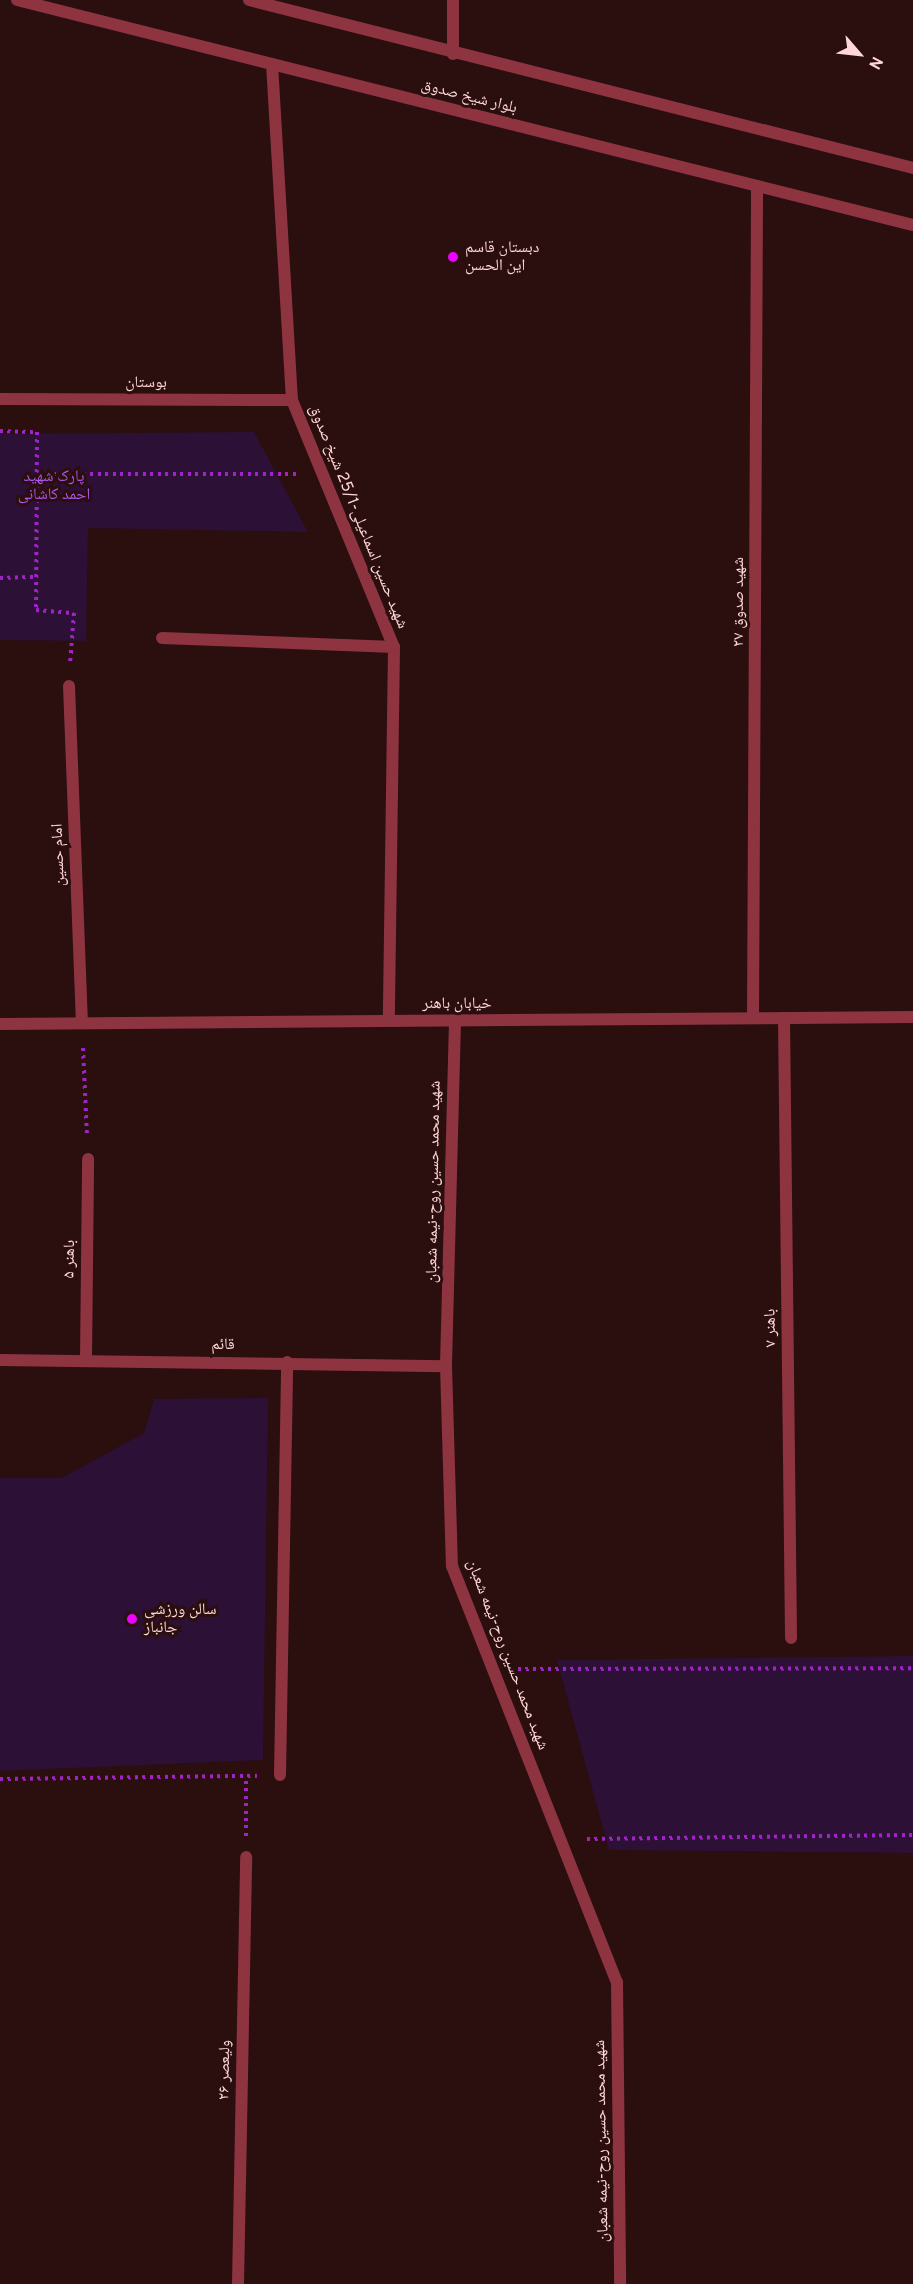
<!DOCTYPE html>
<html>
<head>
<meta charset="utf-8">
<style>
	body { margin:0 }
	#map { position:relative; width:913px; height:2284px; overflow:hidden; background:#2b0e0e; font-family:Overpass,"Noto Naskh Arabic",sans-serif }
	div>[style] { position:absolute }
	[style*='--x'] { left:calc(var(--x)*1px); top:calc(var(--y)*1px); width:calc(var(--w)*1px); rotate:calc(var(--a)*1deg) }
	.green>* { inset:0; background:#2d1035 }
	.path>* { height:4px; margin-top:-2px; transform-origin:0; background:repeating-linear-gradient(90deg,#a122c8 0 3px,transparent 0 7.5px) }
	.minor>* { height:12px; margin:-6px; padding:0 6px; transform-origin:6px; border-radius:6px; background:#8e3440 }
	.tertiary>* { height:12px; margin:-6px; padding:0 6px; transform-origin:6px; border-radius:6px; background:#8e3440 }
	.dots>* { width:16px; height:16px; translate:-50% -50%; box-sizing:border-box; border:3px solid #2b0e0e; border-radius:50% }
	span { translate:-50% -50%; white-space:nowrap; text-align:center; line-height:1.15; -webkit-text-stroke:6px #2b0e0e; paint-order:stroke }
	.street-label { font-size:16px; color:#ffd7d9 }
	.poi-label { font-size:16px; color:#ffd7d9 }
	.left { translate:0 -50%; text-align:left }
	.park-label { font-size:16px; color:#ad55ed }
	.north { position:absolute; left:829px; top:24px; width:60px; height:60px; -webkit-text-stroke:4px #2b0e0e; paint-order:stroke; rotate:118deg; font-size:16px; font-weight:700; line-height:24px; text-align:center; color:#ffd7d9 }
	.north::after { content:''; display:block; margin:auto; width:21px; height:27px; background:#ffd7d9; clip-path:polygon(50% 0,100% 100%,50% 72%,0 100%) }
</style>
</head>
<body>
<div id="map">
	<div class="green">
		<i style="clip-path:polygon(254px 432px,308px 532px,88px 528px,86px 641px,0 640px,0 434px)"></i>
		<i style="clip-path:polygon(268px 1398px,263px 1760px,0 1771px,0 1478px,62px 1478px,144px 1433px,154px 1399px)"></i>
		<i style="clip-path:polygon(913px 1656px,913px 1853px,609px 1850px,557px 1660px)"></i>
	</div>
	<div class="path">
		<i style="--x:0;--y:431;--w:37;--a:2"></i>
		<i style="--x:37;--y:432;--w:178;--a:90.3"></i>
		<i style="--x:36;--y:610;--w:38;--a:5"></i>
		<i style="--x:74;--y:613;--w:51;--a:94.5"></i>
		<i style="--x:38;--y:474;--w:260;--a:0"></i>
		<i style="--x:0;--y:578;--w:38;--a:-2"></i>
		<i style="--x:83;--y:1048;--w:88;--a:87.4"></i>
		<i style="--x:518;--y:1669;--w:395;--a:-0.1"></i>
		<i style="--x:0;--y:1779;--w:257;--a:-0.7"></i>
		<i style="--x:246;--y:1836;--w:60;--a:-90"></i>
		<i style="--x:587;--y:1839;--w:326;--a:-0.7"></i>
	</div>
	<div class="minor">
		<i style="--x:453;--y:0;--w:54;--a:90"></i>
		<i style="--x:272;--y:64;--w:337;--a:86.6"></i>
		<i style="--x:292;--y:400;--w:267;--a:67.6"></i>
		<i style="--x:394;--y:647;--w:372;--a:90.8"></i>
		<i style="--x:0;--y:399;--w:292;--a:0.2"></i>
		<i style="--x:162;--y:638;--w:232;--a:2.2"></i>
		<i style="--x:69;--y:686;--w:337;--a:87.8"></i>
		<i style="--x:753;--y:1018;--w:832;--a:-89.72"></i>
		<i style="--x:784;--y:1018;--w:620;--a:89.35"></i>
		<i style="--x:455;--y:1021;--w:345;--a:91.5"></i>
		<i style="--x:446;--y:1366;--w:200;--a:88.3"></i>
		<i style="--x:452;--y:1566;--w:448;--a:68.4"></i>
		<i style="--x:617;--y:1982;--w:302;--a:89.4"></i>
		<i style="--x:0;--y:1024;--w:913;--a:-0.44"></i>
		<i style="--x:0;--y:1360;--w:446;--a:0.8"></i>
		<i style="--x:86;--y:1360;--w:201;--a:-89.4"></i>
		<i style="--x:280;--y:1775;--w:413;--a:-89"></i>
		<i style="--x:238;--y:2284;--w:427;--a:-88.9"></i>
	</div>
	<div class="tertiary">
		<i style="--x:17;--y:0;--w:924;--a:14.1"></i>
		<i style="--x:249;--y:0;--w:685;--a:14.2"></i>
	</div>
	<div class="dots">
		<i style="left:453px;top:257px;background:#ec03ff"></i>
		<i style="left:132px;top:1619px;background:#ec03ff"></i>
	</div>
	<div class="street-label">
		<span style="left:469px;top:97px;rotate:14deg">بلوار شیخ صدوق</span>
		<span style="left:146px;top:383px">بوستان</span>
		<span style="left:358px;top:517px;rotate:68deg">شهید حسین اسماعیلی-25/1 شیخ صدوق</span>
		<span style="left:739px;top:602px;rotate:-90deg">شهید صدوق ۲۷</span>
		<span style="left:59px;top:855px;rotate:-92deg">امام حسین</span>
		<span style="left:457px;top:1004px">خیابان باهنر</span>
		<span style="left:434px;top:1182px;rotate:-89deg">شهید محمد حسین روح-نیمه شعبان</span>
		<span style="left:70px;top:1259px;rotate:-89deg">باهنر ۵</span>
		<span style="left:771px;top:1328px;rotate:-91deg">باهنر ۷</span>
		<span style="left:223px;top:1345px">قائم</span>
		<span style="left:507px;top:1655px;rotate:69deg">شهید محمد حسین روح-نیمه شعبان</span>
		<span style="left:225px;top:2070px;rotate:-89deg">ولیعصر ۲۶</span>
		<span style="left:602px;top:2141px;rotate:-91deg">شهید محمد حسین روح-نیمه شعبان</span>
	</div>
	<div class="poi-label">
		<span class="left" style="left:465px;top:257px">دبستان قاسم<br>این الحسن</span>
		<span class="left" style="left:144px;top:1619px">سالن ورزشی<br>جانباز</span>
	</div>
	<div class="park-label">
		<span style="left:54px;top:486px">پارک شهید<br>احمد کاشانی</span>
	</div>
	<div class="north">N</div>
</div>
</body>
</html>
